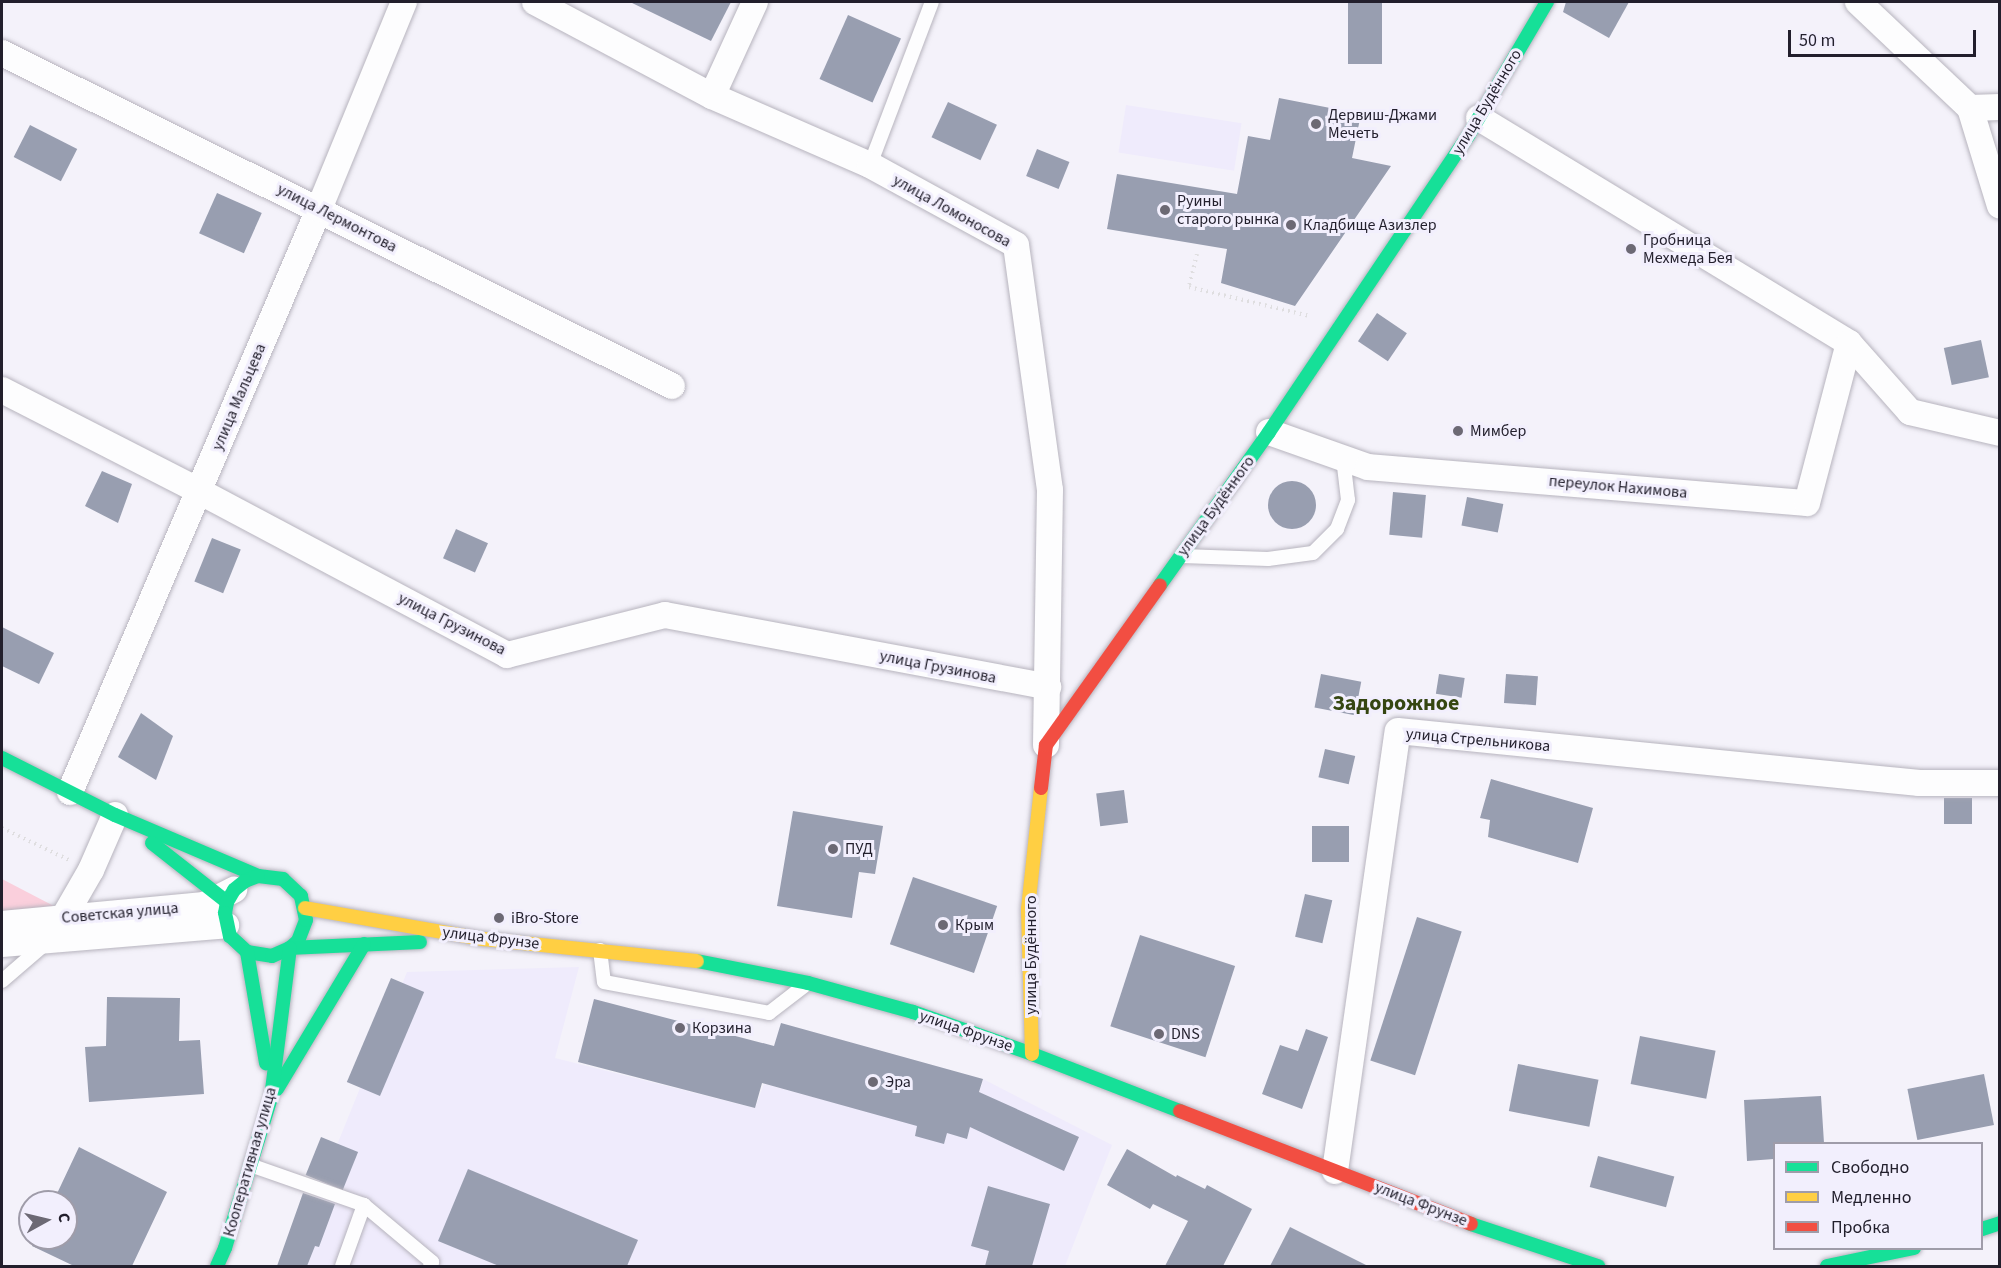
<!DOCTYPE html>
<html>
<head>
<meta charset="utf-8">
<style>
	body { margin:0 }
	#map { position:relative; width:2001px; height:1268px; overflow:hidden; background:#f4f2fa; font-family:"Source Sans 3",sans-serif }
	div>[style] { position:absolute }
	[style*='--x'] { left:calc(var(--x)*1px); top:calc(var(--y)*1px); width:calc(var(--w)*1px); rotate:calc(var(--a)*1deg) }
	.built>* { inset:0; background:#efebfc; transform-origin:0 0 }
	.green>* { inset:0; background:#facfdc }
	.building>* { inset:0; background:#989eb0; transform-origin:0 0 }
	.round { border-radius:50% }
	.path>* { height:4px; margin-top:-2px; transform-origin:0; background:repeating-linear-gradient(90deg,#dfdee0 0 1.5px,transparent 0 6px) }
	.roads { filter:drop-shadow(0 0 2px #b7b4be) drop-shadow(0 0 2px #b7b4be) }
	.lane>* { height:14px; margin:-7px; padding:0 7px; transform-origin:7px; border-radius:7px; background:#fdfdfe }
	.street>* { height:26px; margin:-13px; padding:0 13px; transform-origin:13px; border-radius:13px; background:#fdfdfe }
	.fast>* { height:14px; margin:-7px; padding:0 7px; transform-origin:7px; border-radius:7px; background:#16e098 }
	.slow>* { height:14px; margin:-7px; padding:0 7px; transform-origin:7px; border-radius:7px; background:#ffcf43 }
	.jam>* { height:14px; margin:-7px; padding:0 7px; transform-origin:7px; border-radius:7px; background:#f24e42 }
	.dots>* { width:16px; height:16px; translate:-50% -50%; box-sizing:border-box; border:3px solid #f2effd; border-radius:50% }
	span { translate:-50% -50%; white-space:nowrap; text-align:center; line-height:1.15; -webkit-text-stroke:6px #f2effd; paint-order:stroke }
	.street-label { font-size:16px; color:#221f2c }
	.poi-label { font-size:16px; color:#221f2c }
	.left { translate:0 -50%; text-align:left }
	.district-label { font-size:22px; color:#354611; font-weight:700 }
	.frame { position:absolute; inset:0; border:3px solid #221f2c; pointer-events:none }
	.legend { position:absolute; left:1773px; top:1142px; width:210px; height:108px; box-sizing:border-box; background:#f2effd; border:2px solid #9f9ca9; margin:0; padding:8px 10px; list-style:none; font-size:18px; color:#221f2c }
	.legend li { display:flex; align-items:center; gap:12px; height:30px }
	.legend b { width:30px; border:2px solid #9f9ca9 }
	.north { position:absolute; left:18px; top:1190px; width:60px; height:60px; box-sizing:border-box; background:#f2effd; border:2px solid #9f9ca9; border-radius:50%; rotate:82deg; font-size:16px; font-weight:700; line-height:24px; text-align:center; color:#221f2c }
	.north::after { content:''; display:block; margin:auto; width:21px; height:27px; background:#6c6974; clip-path:polygon(50% 0,100% 100%,50% 72%,0 100%) }
	.scale { position:absolute; left:1788px; top:30px; width:188px; height:27px; box-sizing:border-box; border:3px solid #221f2c; border-top:0; padding-left:8px; font-size:18px; line-height:21px; white-space:nowrap; color:#221f2c; -webkit-text-stroke:4px #f2effd; paint-order:stroke }
</style>
</head>
<body>
<div id="map">
	<div class="built">
		<i style="left:1126px;top:105px;width:117px;height:48px;rotate:9deg"></i>
		<i style="clip-path:polygon(579px 967px,555px 1058px,755px 1108px,764px 1084px,967px 1138px,983px 1079px,1112px 1145px,1065px 1266px,288px 1266px,407px 972px)"></i>
	</div>
	<div class="green">
		<i style="clip-path:polygon(2px 879px,73px 916px,2px 920px)"></i>
	</div>
	<div class="building">
		<i style="clip-path:polygon(630px 2px,731px 2px,711px 41px)"></i>
		<i style="left:1348px;top:2px;width:34px;height:62px"></i>
		<i style="clip-path:polygon(1566px 2px,1629px 2px,1609px 38px,1563px 12px)"></i>
		<i style="left:848px;top:15px;width:58px;height:70px;rotate:24deg"></i>
		<i style="clip-path:polygon(1279px 98px,1361px 114px,1352px 158px,1391px 166px,1295px 306px,1221px 283px,1227px 249px,1107px 229px,1117px 174px,1237px 194px,1248px 136px,1270px 140px)"></i>
		<i style="left:948px;top:102px;width:54px;height:39px;rotate:25deg"></i>
		<i style="left:30px;top:125px;width:53px;height:36px;rotate:27deg"></i>
		<i style="left:1037px;top:149px;width:35px;height:29px;rotate:22deg"></i>
		<i style="left:217px;top:193px;width:49px;height:44px;rotate:24deg"></i>
		<i style="left:1377px;top:313px;width:36px;height:34px;rotate:34deg"></i>
		<i style="left:1981px;top:340px;width:38px;height:38px;rotate:78deg"></i>
		<i style="clip-path:polygon(102px 471px,132px 484px,118px 523px,85px 506px)"></i>
		<i class="round" style="left:1268px;top:481px;width:48px;height:48px"></i>
		<i style="left:1393px;top:492px;width:33px;height:43px;rotate:5deg"></i>
		<i style="left:1467px;top:497px;width:37px;height:29px;rotate:11deg"></i>
		<i style="left:456px;top:529px;width:35px;height:32px;rotate:24deg"></i>
		<i style="left:212px;top:538px;width:31px;height:47px;rotate:22deg"></i>
		<i style="clip-path:polygon(2px 627px,54px 653px,39px 684px,2px 666px)"></i>
		<i style="left:1321px;top:674px;width:41px;height:34px;rotate:11deg"></i>
		<i style="left:1439px;top:674px;width:26px;height:20px;rotate:9deg"></i>
		<i style="left:1506px;top:674px;width:32px;height:29px;rotate:4deg"></i>
		<i style="clip-path:polygon(141px 713px,173px 736px,156px 780px,118px 757px)"></i>
		<i style="left:1325px;top:749px;width:31px;height:29px;rotate:13deg"></i>
		<i style="clip-path:polygon(1491px 779px,1593px 808px,1578px 863px,1488px 837px,1490px 820px,1480px 818px)"></i>
		<i style="left:1124px;top:790px;width:33px;height:28px;rotate:83deg"></i>
		<i style="left:1944px;top:798px;width:28px;height:26px"></i>
		<i style="clip-path:polygon(793px 811px,883px 826px,875px 874px,859px 872px,852px 918px,777px 906px)"></i>
		<i style="left:1312px;top:826px;width:37px;height:36px"></i>
		<i style="left:913px;top:877px;width:89px;height:71px;rotate:19deg"></i>
		<i style="left:1305px;top:894px;width:28px;height:44px;rotate:13deg"></i>
		<i style="left:1417px;top:917px;width:47px;height:151px;rotate:18deg"></i>
		<i style="left:1140px;top:935px;width:100px;height:96px;rotate:18deg"></i>
		<i style="left:391px;top:978px;width:36px;height:113px;rotate:23deg"></i>
		<i style="clip-path:polygon(107px 997px,180px 998px,179px 1041px,200px 1040px,204px 1094px,89px 1102px,85px 1047px,106px 1046px)"></i>
		<i style="clip-path:polygon(594px 999px,774px 1046px,781px 1023px,983px 1079px,979px 1092px,1079px 1137px,1064px 1171px,970px 1127px,967px 1139px,947px 1133px,944px 1144px,915px 1136px,917px 1126px,762px 1083px,755px 1108px,578px 1062px)"></i>
		<i style="clip-path:polygon(1306px 1029px,1328px 1037px,1302px 1109px,1262px 1094px,1280px 1045px,1298px 1051px)"></i>
		<i style="left:1640px;top:1036px;width:77px;height:49px;rotate:11deg"></i>
		<i style="left:1518px;top:1064px;width:82px;height:48px;rotate:11deg"></i>
		<i style="left:1984px;top:1074px;width:52px;height:78px;rotate:79deg"></i>
		<i style="clip-path:polygon(1821px 1096px,1824px 1143px,1774px 1143px,1774px 1159px,1747px 1161px,1744px 1100px)"></i>
		<i style="left:321px;top:1137px;width:40px;height:41px;rotate:22deg"></i>
		<i style="clip-path:polygon(79px 1147px,167px 1192px,132px 1266px,74px 1266px,32px 1246px,35px 1238px,66px 1238px,66px 1202px,53px 1202px)"></i>
		<i style="clip-path:polygon(1127px 1149px,1176px 1177px,1177px 1175px,1205px 1189px,1207px 1185px,1252px 1209px,1223px 1266px,1165px 1266px,1188px 1221px,1153px 1204px,1150px 1209px,1107px 1185px)"></i>
		<i style="left:1598px;top:1156px;width:79px;height:32px;rotate:15deg"></i>
		<i style="clip-path:polygon(468px 1169px,638px 1240px,627px 1266px,499px 1266px,438px 1241px)"></i>
		<i style="clip-path:polygon(988px 1186px,1050px 1204px,1032px 1266px,985px 1266px,989px 1251px,971px 1246px)"></i>
		<i style="clip-path:polygon(303px 1193px,335px 1204px,319px 1247px,315px 1246px,307px 1266px,277px 1266px)"></i>
		<i style="clip-path:polygon(1290px 1227px,1368px 1266px,1270px 1266px)"></i>
	</div>
	<div class="path">
		<i style="--x:1197;--y:254;--w:34;--a:104"></i>
		<i style="--x:1189;--y:287;--w:124;--a:13.5"></i>
		<i style="--x:2;--y:828;--w:74;--a:25.5"></i>
	</div>
	<div class="roads">
		<div class="lane">
			<i style="--x:870;--y:165;--w:174;--a:-69.2"></i>
			<i style="--x:1182;--y:556;--w:86;--a:2"></i>
			<i style="--x:1268;--y:559;--w:45;--a:-7.6"></i>
			<i style="--x:1313;--y:553;--w:34;--a:-45"></i>
			<i style="--x:1337;--y:529;--w:31;--a:-69"></i>
			<i style="--x:1348;--y:500;--w:42;--a:-96.8"></i>
			<i style="--x:600;--y:950;--w:32;--a:83"></i>
			<i style="--x:604;--y:982;--w:168;--a:10.6"></i>
			<i style="--x:769;--y:1013;--w:44;--a:-37.6"></i>
			<i style="--x:2;--y:981;--w:58;--a:-40.8"></i>
			<i style="--x:250;--y:1165;--w:121;--a:19.3"></i>
			<i style="--x:364;--y:1205;--w:89;--a:40"></i>
			<i style="--x:432;--y:1262;--w:4;--a:117"></i>
			<i style="--x:342;--y:1266;--w:65;--a:-70.2"></i>
		</div>
		<div class="street">
			<i style="--x:535;--y:2;--w:200;--a:28"></i>
			<i style="--x:712;--y:96;--w:172;--a:23.6"></i>
			<i style="--x:870;--y:165;--w:166;--a:28.7"></i>
			<i style="--x:1016;--y:245;--w:247;--a:82.1"></i>
			<i style="--x:1050;--y:490;--w:255;--a:90.9"></i>
			<i style="--x:1858;--y:2;--w:154;--a:43.4"></i>
			<i style="--x:1970;--y:108;--w:102;--a:73"></i>
			<i style="--x:2;--y:53;--w:748;--a:26.43"></i>
			<i style="--x:712;--y:96;--w:103;--a:-65.4"></i>
			<i style="--x:1970;--y:108;--w:30;--a:-2"></i>
			<i style="--x:1479;--y:118;--w:433;--a:31.3"></i>
			<i style="--x:1849;--y:343;--w:92;--a:48.5"></i>
			<i style="--x:1910;--y:412;--w:92;--a:13.1"></i>
			<i style="--x:2;--y:390;--w:221;--a:27.1"></i>
			<i style="--x:199;--y:491;--w:349;--a:28"></i>
			<i style="--x:507;--y:655;--w:163;--a:-14.2"></i>
			<i style="--x:665;--y:615;--w:390;--a:10.6"></i>
			<i style="--x:1269;--y:432;--w:105;--a:19.5"></i>
			<i style="--x:1368;--y:467;--w:440;--a:4.7"></i>
			<i style="--x:1807;--y:503;--w:165;--a:-75.3"></i>
			<i style="--x:70;--y:792;--w:634;--a:-66.87"></i>
			<i style="--x:319;--y:209;--w:224;--a:-67.7"></i>
			<i style="--x:2;--y:924;--w:203;--a:-5.4"></i>
			<i style="--x:204;--y:905;--w:34;--a:-27"></i>
			<i style="--x:57;--y:929;--w:68;--a:-60"></i>
			<i style="--x:91;--y:870;--w:60;--a:-66.4"></i>
			<i style="--x:2;--y:944;--w:225;--a:-4.8"></i>
			<i style="--x:1335;--y:1171;--w:444;--a:-81.9"></i>
			<i style="--x:1398;--y:731;--w:524;--a:5.7"></i>
			<i style="--x:1919;--y:783;--w:81;--a:0"></i>
		</div>
		<div class="fast">
			<i style="--x:1160;--y:585;--w:188;--a:-54.5"></i>
			<i style="--x:1269;--y:432;--w:357;--a:-56.1"></i>
			<i style="--x:1468;--y:136;--w:156;--a:-59.5"></i>
			<i style="--x:2;--y:758;--w:127;--a:26.8"></i>
			<i style="--x:115;--y:815;--w:155;--a:23.1"></i>
			<i style="--x:152;--y:843;--w:95;--a:38.2"></i>
			<i style="--x:290;--y:948;--w:11;--a:-41"></i>
			<i style="--x:298;--y:941;--w:22;--a:-69"></i>
			<i style="--x:306;--y:920;--w:25;--a:-102"></i>
			<i style="--x:301;--y:896;--w:25;--a:-137"></i>
			<i style="--x:283;--y:879;--w:25;--a:-173"></i>
			<i style="--x:258;--y:876;--w:14;--a:159"></i>
			<i style="--x:245;--y:881;--w:14;--a:141"></i>
			<i style="--x:234;--y:890;--w:14;--a:120"></i>
			<i style="--x:227;--y:902;--w:11;--a:100"></i>
			<i style="--x:225;--y:913;--w:24;--a:78"></i>
			<i style="--x:230;--y:936;--w:23;--a:43"></i>
			<i style="--x:247;--y:952;--w:25;--a:9"></i>
			<i style="--x:272;--y:956;--w:20;--a:-24"></i>
			<i style="--x:290;--y:948;--w:130;--a:-2.6"></i>
			<i style="--x:247;--y:952;--w:113;--a:80.3"></i>
			<i style="--x:697;--y:961;--w:113;--a:11.2"></i>
			<i style="--x:808;--y:983;--w:109;--a:15.4"></i>
			<i style="--x:913;--y:1012;--w:126;--a:19.4"></i>
			<i style="--x:1032;--y:1054;--w:159;--a:21.1"></i>
			<i style="--x:277;--y:1089;--w:169;--a:-59"></i>
			<i style="--x:1471;--y:1224;--w:134;--a:18.3"></i>
			<i style="--x:1982;--y:1229;--w:19;--a:-18"></i>
			<i style="--x:217;--y:1266;--w:20;--a:-66"></i>
			<i style="--x:225;--y:1248;--w:157;--a:-73"></i>
			<i style="--x:271;--y:1098;--w:151;--a:-82.8"></i>
			<i style="--x:1827;--y:1266;--w:89;--a:-11.7"></i>
		</div>
		<div class="slow">
			<i style="--x:305;--y:908;--w:181;--a:9.9"></i>
			<i style="--x:483;--y:939;--w:215;--a:5.9"></i>
			<i style="--x:1032;--y:1054;--w:145;--a:-91.6"></i>
			<i style="--x:1028;--y:909;--w:122;--a:-83.9"></i>
		</div>
		<div class="jam">
			<i style="--x:1041;--y:788;--w:43;--a:-83.4"></i>
			<i style="--x:1046;--y:745;--w:196;--a:-54.5"></i>
			<i style="--x:1180;--y:1111;--w:312;--a:21.2"></i>
		</div>
	</div>
	<div class="dots">
		<i style="left:1316px;top:124px;background:#6c6974"></i>
		<i style="left:1165px;top:210px;background:#6c6974"></i>
		<i style="left:1291px;top:225px;background:#6c6974"></i>
		<i style="left:1631px;top:249px;background:#6c6974"></i>
		<i style="left:1458px;top:431px;background:#6c6974"></i>
		<i style="left:833px;top:849px;background:#6c6974"></i>
		<i style="left:499px;top:918px;background:#6c6974"></i>
		<i style="left:943px;top:925px;background:#6c6974"></i>
		<i style="left:680px;top:1028px;background:#6c6974"></i>
		<i style="left:1159px;top:1034px;background:#6c6974"></i>
		<i style="left:873px;top:1082px;background:#6c6974"></i>
	</div>
	<div class="street-label">
		<span style="left:1487px;top:102px;rotate:-59deg">улица Будённого</span>
		<span style="left:952px;top:211px;rotate:29deg">улица Ломоносова</span>
		<span style="left:337px;top:218px;rotate:27deg">улица Лермонтова</span>
		<span style="left:239px;top:397px;rotate:-67deg">улица Мальцева</span>
		<span style="left:1618px;top:487px;rotate:5deg">переулок Нахимова</span>
		<span style="left:1216px;top:506px;rotate:-54deg">улица Будённого</span>
		<span style="left:452px;top:624px;rotate:27deg">улица Грузинова</span>
		<span style="left:938px;top:667px;rotate:11deg">улица Грузинова</span>
		<span style="left:1478px;top:740px;rotate:5deg">улица Стрельникова</span>
		<span style="left:120px;top:913px;rotate:-5deg">Советская улица</span>
		<span style="left:491px;top:938px;rotate:7deg">улица Фрунзе</span>
		<span style="left:1031px;top:955px;rotate:-90deg">улица Будённого</span>
		<span style="left:966px;top:1031px;rotate:19deg">улица Фрунзе</span>
		<span style="left:250px;top:1162px;rotate:-74deg">Кооперативная улица</span>
		<span style="left:1421px;top:1204px;rotate:21deg">улица Фрунзе</span>
	</div>
	<div class="poi-label">
		<span class="left" style="left:1328px;top:124px">Дервиш-Джами<br>Мечеть</span>
		<span class="left" style="left:1177px;top:210px">Руины<br>старого рынка</span>
		<span class="left" style="left:1303px;top:225px">Кладбище Азизлер</span>
		<span class="left" style="left:1643px;top:249px">Гробница<br>Мехмеда Бея</span>
		<span class="left" style="left:1470px;top:431px">Мимбер</span>
		<span class="left" style="left:845px;top:849px">ПУД</span>
		<span class="left" style="left:511px;top:918px">iBro-Store</span>
		<span class="left" style="left:955px;top:925px">Крым</span>
		<span class="left" style="left:692px;top:1028px">Корзина</span>
		<span class="left" style="left:1171px;top:1034px">DNS</span>
		<span class="left" style="left:885px;top:1082px">Эра</span>
	</div>
	<div class="district-label">
		<span style="left:1396px;top:704px">Задорожное</span>
	</div>
	<div class="frame"></div>
	<ul class="legend">
	<li><b style="height:8px;background:#16e098"></b>Свободно</li>
	<li><b style="height:8px;background:#ffcf43"></b>Медленно</li>
	<li><b style="height:8px;background:#f24e42"></b>Пробка</li>
	</ul>
	<div class="north">С</div>
	<div class="scale">50 m</div>
</div>
</body>
</html>
